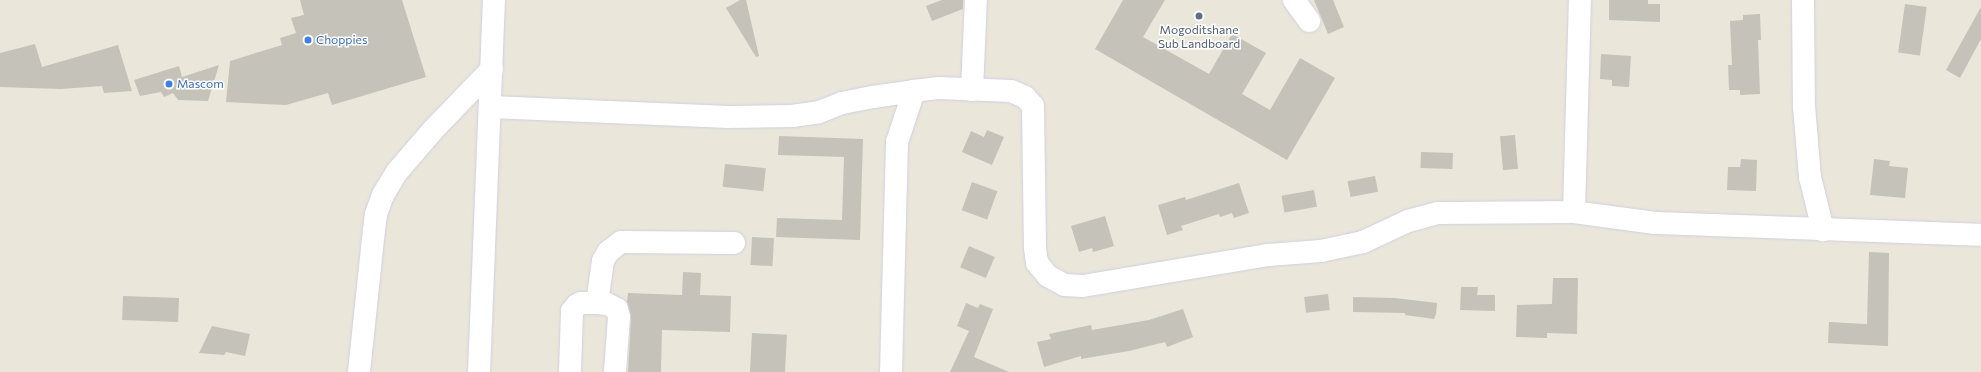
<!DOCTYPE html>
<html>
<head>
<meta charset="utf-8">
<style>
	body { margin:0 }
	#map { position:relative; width:1981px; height:372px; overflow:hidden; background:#eae6da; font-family:Commissioner,sans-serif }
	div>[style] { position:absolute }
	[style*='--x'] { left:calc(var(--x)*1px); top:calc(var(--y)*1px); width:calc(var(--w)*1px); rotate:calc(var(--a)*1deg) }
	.building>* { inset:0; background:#c5c2ba; transform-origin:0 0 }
	.roads { filter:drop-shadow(0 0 1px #d0d0e0) drop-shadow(0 0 1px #d0d0e0) }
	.minor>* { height:22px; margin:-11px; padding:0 11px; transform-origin:11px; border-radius:11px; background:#fff }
	.dots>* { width:11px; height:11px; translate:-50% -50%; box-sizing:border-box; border:2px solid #fff; border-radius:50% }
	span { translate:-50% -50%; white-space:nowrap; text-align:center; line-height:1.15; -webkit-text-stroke:3px #fff; paint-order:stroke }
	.service-label { font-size:12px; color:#4e5e75 }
	.shop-label { font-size:12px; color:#366cbe }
	.left { translate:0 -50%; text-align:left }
</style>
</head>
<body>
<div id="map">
	<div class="building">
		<i style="clip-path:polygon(300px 0,402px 0,426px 77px,332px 105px,328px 93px,286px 105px,226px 102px,230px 61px,282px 45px,280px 38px,296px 33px,291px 18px,304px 15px)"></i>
		<i style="clip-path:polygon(740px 0,746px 0,759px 56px,756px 57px,726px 8px)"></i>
		<i style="clip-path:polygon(942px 0,963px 0,963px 9px,932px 21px,926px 6px)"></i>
		<i style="clip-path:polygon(1123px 0,1165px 0,1143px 37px,1209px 74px,1232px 34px,1266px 53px,1242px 94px,1270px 110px,1300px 58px,1335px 78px,1287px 160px,1095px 49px)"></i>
		<i style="clip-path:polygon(1314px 0,1333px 0,1344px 27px,1328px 34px)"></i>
		<i style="clip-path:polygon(1609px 0,1648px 0,1648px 4px,1660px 4px,1660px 22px,1609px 20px)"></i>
		<i style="left:1905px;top:4px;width:22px;height:49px;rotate:8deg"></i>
		<i style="clip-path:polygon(1981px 7px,1981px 39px,1960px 78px,1946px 70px)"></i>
		<i style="clip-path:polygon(1760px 14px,1761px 40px,1758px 40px,1760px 94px,1740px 95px,1740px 90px,1729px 90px,1728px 65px,1732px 65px,1730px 21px,1743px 20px,1743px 15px)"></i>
		<i style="clip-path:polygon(35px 44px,42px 67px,118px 45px,132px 91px,104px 93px,102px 86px,61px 89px,0 87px,0 53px)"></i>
		<i style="clip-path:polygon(1601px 54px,1631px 56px,1629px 87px,1612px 86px,1612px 80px,1600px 79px)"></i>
		<i style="clip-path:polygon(219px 65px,208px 101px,178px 100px,173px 93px,164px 97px,161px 92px,140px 96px,134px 80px,179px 66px,182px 77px)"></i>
		<i style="clip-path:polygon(987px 130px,1004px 137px,992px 165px,962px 152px,971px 131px,984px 137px)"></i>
		<i style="left:1515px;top:135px;width:34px;height:15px;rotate:85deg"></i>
		<i style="clip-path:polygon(779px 136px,863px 139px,860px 240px,776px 237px,777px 218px,842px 220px,844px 157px,778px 155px)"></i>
		<i style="left:1421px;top:152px;width:32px;height:16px;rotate:2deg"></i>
		<i style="clip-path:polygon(1741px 159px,1757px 160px,1756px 191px,1727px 190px,1728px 167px,1740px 167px)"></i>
		<i style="clip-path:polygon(1874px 159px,1890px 161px,1889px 166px,1908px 168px,1905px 198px,1870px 195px)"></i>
		<i style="left:725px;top:164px;width:41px;height:23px;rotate:6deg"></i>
		<i style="left:1375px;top:176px;width:16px;height:28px;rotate:79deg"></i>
		<i style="left:972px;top:182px;width:27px;height:30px;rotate:20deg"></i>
		<i style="clip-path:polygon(1239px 183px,1249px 213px,1234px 218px,1232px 213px,1220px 217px,1219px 214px,1181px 226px,1183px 230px,1167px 235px,1158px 205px,1185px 197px,1186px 200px)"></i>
		<i style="left:1314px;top:190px;width:17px;height:33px;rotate:80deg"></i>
		<i style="clip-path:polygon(1105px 216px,1114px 246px,1093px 252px,1092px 248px,1079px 252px,1071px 226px)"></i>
		<i style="left:752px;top:237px;width:22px;height:28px;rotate:3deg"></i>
		<i style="left:969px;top:246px;width:28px;height:23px;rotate:23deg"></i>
		<i style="clip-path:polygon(1869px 252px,1889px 253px,1888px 346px,1828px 343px,1829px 322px,1867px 324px)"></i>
		<i style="clip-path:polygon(683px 272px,701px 273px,700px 295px,731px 296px,730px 332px,662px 330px,661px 372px,628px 372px,631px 318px,627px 302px,628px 293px,682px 295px)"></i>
		<i style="clip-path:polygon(1553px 278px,1578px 278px,1577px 334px,1547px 333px,1547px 338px,1516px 337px,1517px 305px,1552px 304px)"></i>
		<i style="clip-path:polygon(1461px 287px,1478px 287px,1477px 295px,1495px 295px,1495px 311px,1460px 310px)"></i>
		<i style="left:1328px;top:294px;width:16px;height:24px;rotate:83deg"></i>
		<i style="left:123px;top:296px;width:56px;height:24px;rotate:2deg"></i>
		<i style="clip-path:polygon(1353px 297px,1395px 298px,1437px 303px,1436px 314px,1434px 319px,1405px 315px,1405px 313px,1353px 312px)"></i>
		<i style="clip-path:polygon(966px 303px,978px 308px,980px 304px,993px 309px,974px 357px,1009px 372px,950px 372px,969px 331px,957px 326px)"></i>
		<i style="clip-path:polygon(1183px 309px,1193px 337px,1167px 347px,1165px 342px,1129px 351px,1081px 359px,1081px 356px,1044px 367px,1037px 342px,1051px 339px,1049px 334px,1091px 325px,1092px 330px,1149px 320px)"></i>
		<i style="clip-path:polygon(212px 326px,250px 334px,245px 356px,226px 352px,224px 355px,199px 353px)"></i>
		<i style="left:752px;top:333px;width:35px;height:39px;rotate:3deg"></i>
	</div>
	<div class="roads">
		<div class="minor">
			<i style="--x:1294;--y:0;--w:26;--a:54"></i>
			<i style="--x:1803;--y:0;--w:106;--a:89.5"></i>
			<i style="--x:1804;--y:106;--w:71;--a:85.2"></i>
			<i style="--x:1810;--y:177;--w:55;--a:76.2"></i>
			<i style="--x:972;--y:90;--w:90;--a:-87.5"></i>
			<i style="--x:491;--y:107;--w:238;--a:2.4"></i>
			<i style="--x:729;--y:117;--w:63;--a:-0.9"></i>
			<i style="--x:792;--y:116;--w:27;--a:-8"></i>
			<i style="--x:819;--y:112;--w:25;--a:-21"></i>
			<i style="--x:842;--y:103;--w:32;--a:-11"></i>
			<i style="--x:873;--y:97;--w:41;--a:-8.3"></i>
			<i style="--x:1574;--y:212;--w:212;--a:-88.4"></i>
			<i style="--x:597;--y:303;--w:42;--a:-81.9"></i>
			<i style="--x:603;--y:261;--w:10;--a:-61"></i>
			<i style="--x:608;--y:252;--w:16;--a:-38"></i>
			<i style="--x:621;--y:242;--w:113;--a:0.5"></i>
			<i style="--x:359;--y:372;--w:143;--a:-84"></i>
			<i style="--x:374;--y:230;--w:16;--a:-83"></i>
			<i style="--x:376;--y:214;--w:20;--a:-70"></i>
			<i style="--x:383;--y:195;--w:27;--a:-59"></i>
			<i style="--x:397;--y:172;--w:55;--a:-49.4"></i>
			<i style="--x:433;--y:130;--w:85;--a:-46"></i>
			<i style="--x:479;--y:372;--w:372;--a:-87.7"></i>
			<i style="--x:570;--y:372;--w:61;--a:-88.1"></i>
			<i style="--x:572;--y:311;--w:8;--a:-50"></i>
			<i style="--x:577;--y:305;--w:4;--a:-27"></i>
			<i style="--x:581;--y:303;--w:16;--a:0"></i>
			<i style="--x:597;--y:303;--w:10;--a:6"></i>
			<i style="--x:607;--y:304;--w:11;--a:27"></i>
			<i style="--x:617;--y:309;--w:8;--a:76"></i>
			<i style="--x:619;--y:317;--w:55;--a:94.2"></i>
			<i style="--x:891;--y:372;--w:230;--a:-88.5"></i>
			<i style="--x:897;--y:142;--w:54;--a:-71.6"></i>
			<i style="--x:914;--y:91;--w:25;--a:-7"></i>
			<i style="--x:939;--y:88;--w:72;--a:2.4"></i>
			<i style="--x:1011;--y:91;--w:15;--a:23"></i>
			<i style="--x:1025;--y:97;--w:12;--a:48"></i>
			<i style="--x:1033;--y:106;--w:142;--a:89.2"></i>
			<i style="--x:1035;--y:248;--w:15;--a:82"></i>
			<i style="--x:1037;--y:263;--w:17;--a:50"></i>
			<i style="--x:1048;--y:276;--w:18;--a:29"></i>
			<i style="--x:1064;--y:285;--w:19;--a:3"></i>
			<i style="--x:1083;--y:286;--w:188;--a:-9.5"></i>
			<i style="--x:1268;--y:255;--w:53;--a:-4.3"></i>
			<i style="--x:1321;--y:251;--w:43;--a:-12.1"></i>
			<i style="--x:1363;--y:242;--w:50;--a:-25"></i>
			<i style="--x:1408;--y:221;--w:31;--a:-15"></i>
			<i style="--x:1438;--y:213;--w:136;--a:-0.4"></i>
			<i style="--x:1574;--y:212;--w:82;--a:7.7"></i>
			<i style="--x:1655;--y:223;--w:326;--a:2.1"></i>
		</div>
	</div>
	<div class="dots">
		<i style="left:1199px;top:16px;background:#5c6f8a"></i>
		<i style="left:308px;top:40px;background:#3f7fe0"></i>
		<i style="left:169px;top:84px;background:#3f7fe0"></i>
	</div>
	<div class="service-label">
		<span style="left:1199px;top:37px">Mogoditshane<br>Sub Landboard</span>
	</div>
	<div class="shop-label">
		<span class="left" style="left:316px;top:40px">Choppies</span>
		<span class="left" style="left:177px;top:84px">Mascom</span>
	</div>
</div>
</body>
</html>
